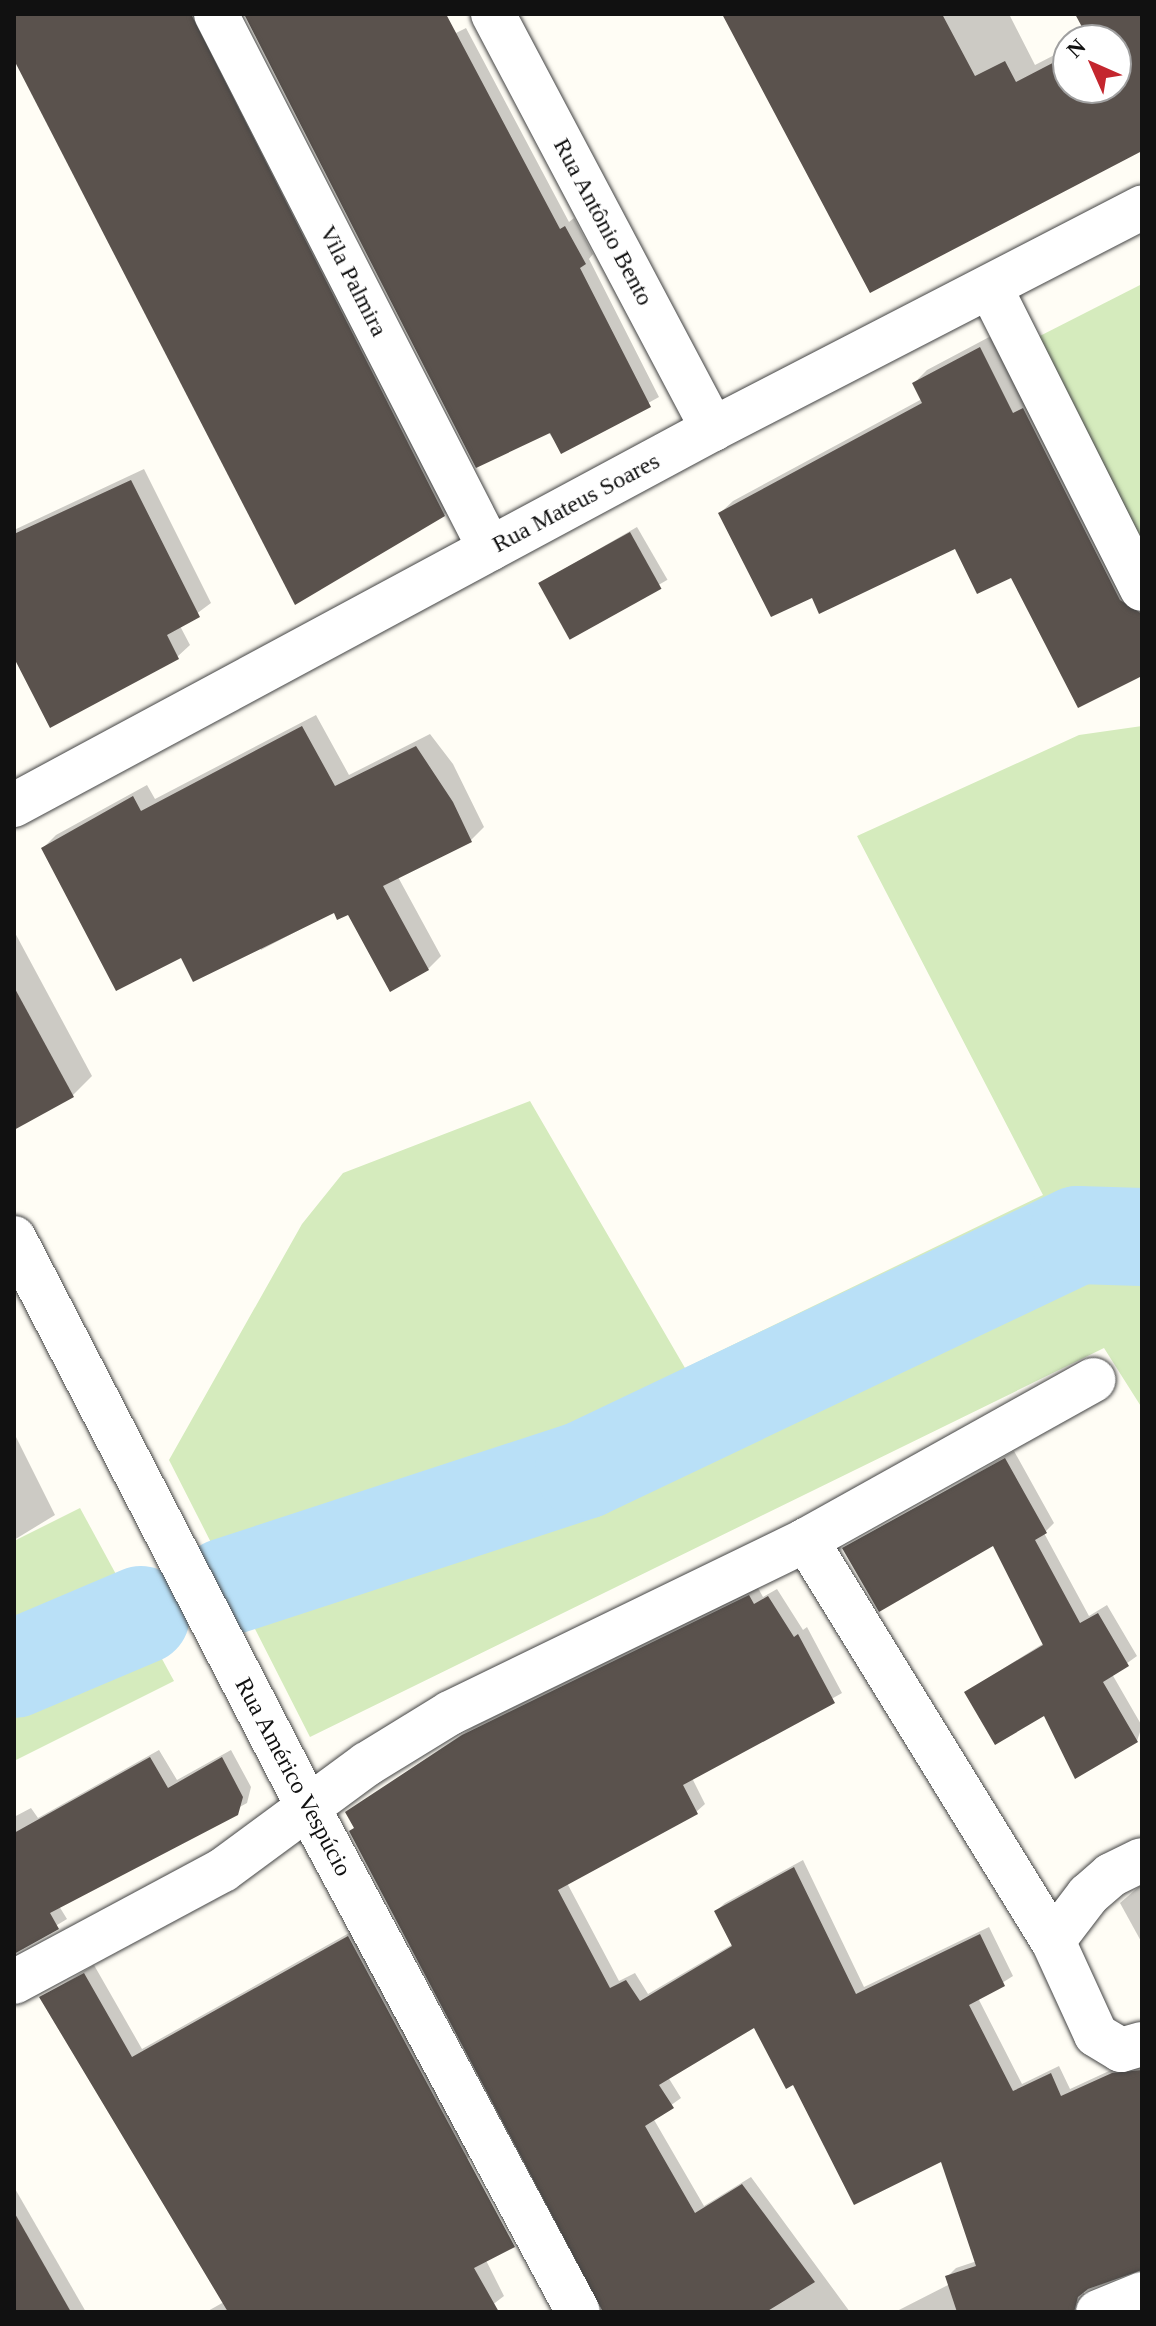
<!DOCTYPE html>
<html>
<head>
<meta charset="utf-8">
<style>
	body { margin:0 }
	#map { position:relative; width:1156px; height:2326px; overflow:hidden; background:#fffdf5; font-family:"Times New Roman",serif }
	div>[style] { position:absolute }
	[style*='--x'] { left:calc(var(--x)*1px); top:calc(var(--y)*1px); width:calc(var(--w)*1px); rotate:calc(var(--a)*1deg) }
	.green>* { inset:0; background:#d5ebbd }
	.shadow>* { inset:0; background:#0003; transform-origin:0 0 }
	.river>* { height:98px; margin:-49px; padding:0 49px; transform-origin:49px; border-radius:49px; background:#b9e0f7 }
	.building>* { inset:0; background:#5a524d; transform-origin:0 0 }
	.roads { filter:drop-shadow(0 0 2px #444) drop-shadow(0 0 2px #444) }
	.minor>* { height:44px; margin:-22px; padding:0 22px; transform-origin:22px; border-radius:22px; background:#fff }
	span { translate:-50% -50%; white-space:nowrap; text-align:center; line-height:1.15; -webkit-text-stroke:8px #fff; paint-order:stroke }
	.street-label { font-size:24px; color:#111 }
	.frame { position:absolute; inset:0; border:16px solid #111; pointer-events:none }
	.north { position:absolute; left:1052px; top:24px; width:80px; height:80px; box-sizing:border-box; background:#fff; border:2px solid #a0a0a0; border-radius:50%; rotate:315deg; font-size:22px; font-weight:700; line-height:32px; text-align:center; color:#111 }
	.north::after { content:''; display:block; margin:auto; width:28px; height:36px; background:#c4262e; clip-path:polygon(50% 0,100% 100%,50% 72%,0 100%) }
</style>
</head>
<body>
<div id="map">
	<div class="green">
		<i style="clip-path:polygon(1142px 284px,1142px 570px,1028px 342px)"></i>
		<i style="clip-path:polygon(1142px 726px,1142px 1408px,1104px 1348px,310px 1737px,169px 1460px,302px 1224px,343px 1173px,530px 1101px,685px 1368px,1043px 1195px,857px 836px,1079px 735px)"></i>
		<i style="clip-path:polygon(80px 1508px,174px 1681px,14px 1761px,14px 1541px)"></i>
	</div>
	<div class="shadow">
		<i style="clip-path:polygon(14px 14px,201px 14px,453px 506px,444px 515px,14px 56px)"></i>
		<i style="clip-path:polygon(246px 14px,440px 14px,452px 35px,466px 28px,569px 222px,574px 218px,593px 254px,589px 259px,659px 397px,562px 451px)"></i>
		<i style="clip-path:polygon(830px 14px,1009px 14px,1035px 65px,1068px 48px,1068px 88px,1116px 88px,1116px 40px,1083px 40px,1089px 37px,1078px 14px,1142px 14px,1142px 150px)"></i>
		<i style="clip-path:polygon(993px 335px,1142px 594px,1142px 674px,1012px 575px,956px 547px,812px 595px,720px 513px,733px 501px,922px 399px,914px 383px,927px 370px)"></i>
		<i style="clip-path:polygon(144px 469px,211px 603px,180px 626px,190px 645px,177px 657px,14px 655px,14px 530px)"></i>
		<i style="left:637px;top:527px;width:61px;height:112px;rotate:60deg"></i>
		<i style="clip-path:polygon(316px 715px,349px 775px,430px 734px,453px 764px,484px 827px,471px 840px,398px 877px,441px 956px,428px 969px,348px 912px,335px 911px,261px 950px,258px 945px,181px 956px,43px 848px,56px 835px,147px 785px,155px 799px)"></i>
		<i style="clip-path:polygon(14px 931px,92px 1076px,72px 1096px,14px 1127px)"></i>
		<i style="clip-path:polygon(14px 1433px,55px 1515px,14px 1540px)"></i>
		<i style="clip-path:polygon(1014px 1451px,1054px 1523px,1044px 1533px,1089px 1616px,1107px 1605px,1137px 1656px,1112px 1674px,1142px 1726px,1137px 1741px,966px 1692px,1044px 1643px,994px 1544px,845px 1549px)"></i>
		<i style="clip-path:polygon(758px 1588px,763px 1597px,777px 1589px,803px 1630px,807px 1627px,842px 1693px,692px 1778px,705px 1804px,696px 1812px,567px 1883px,619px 1981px,635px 1973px,648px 1994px,733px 1944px,716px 1911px,725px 1903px,803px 1860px,864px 1987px,989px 1927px,1013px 1976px,978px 1998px,1022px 2084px,1059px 2066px,1070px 2089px,1122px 2065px,1142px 2063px,1142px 2269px,1084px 2292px,1086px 2312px,895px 2312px,950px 2284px,948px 2276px,956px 2268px,977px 2261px,942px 2159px,794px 2083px,754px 2025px,668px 2077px,681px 2098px,653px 2118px,704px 2206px,751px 2177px,850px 2312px,602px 2312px,602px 2300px,347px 1812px,473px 1727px)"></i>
		<i style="clip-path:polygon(159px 1750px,177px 1780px,231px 1750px,251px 1787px,247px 1803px,59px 1906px,67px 1919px,14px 1951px,14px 1817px,31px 1808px,38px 1818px)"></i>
		<i style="clip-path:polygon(1142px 1884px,1142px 1943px,1120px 1903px)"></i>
		<i style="clip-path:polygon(358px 1928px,478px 2151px,443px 2175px,504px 2296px,483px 2312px,206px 2312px,224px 2302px,42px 1997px,94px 1965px,142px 2049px)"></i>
		<i style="clip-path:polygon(14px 2187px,86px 2312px,20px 2312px,14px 2302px)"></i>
	</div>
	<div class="river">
		<i style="--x:226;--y:1587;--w:377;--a:-18.1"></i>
		<i style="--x:584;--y:1470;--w:547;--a:-25.44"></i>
		<i style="--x:1078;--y:1235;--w:64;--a:1.8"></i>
		<i style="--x:14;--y:1669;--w:138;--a:-23"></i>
	</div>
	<div class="building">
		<i style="clip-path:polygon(14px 14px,191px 14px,445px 516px,295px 605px,14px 60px)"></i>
		<i style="clip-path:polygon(244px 14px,446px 14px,560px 229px,565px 226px,586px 264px,580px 268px,651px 407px,561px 454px,550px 433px,476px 468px)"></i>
		<i style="clip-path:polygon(722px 14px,942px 14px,975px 76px,1005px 61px,1016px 82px,1068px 55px,1068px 88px,1116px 88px,1116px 40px,1089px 40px,1075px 14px,1142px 14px,1142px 151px,870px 293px)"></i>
		<i style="clip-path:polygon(980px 347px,1013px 413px,1023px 408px,1120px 600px,1142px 614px,1142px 676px,1078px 708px,1011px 578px,977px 594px,955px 549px,819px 614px,812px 598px,771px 617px,718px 513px,922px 403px,912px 383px)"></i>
		<i style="clip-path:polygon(131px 480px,200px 617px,167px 635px,179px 659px,50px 728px,14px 658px,14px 534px)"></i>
		<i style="left:630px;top:532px;width:65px;height:105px;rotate:61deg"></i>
		<i style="clip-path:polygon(302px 726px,335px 786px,416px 746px,453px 802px,472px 842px,383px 886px,429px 970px,390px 992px,348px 915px,337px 920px,334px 913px,193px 982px,181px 958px,116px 991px,41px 848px,133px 796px,141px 811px)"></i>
		<i style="clip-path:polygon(14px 987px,74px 1097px,14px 1130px)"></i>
		<i style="clip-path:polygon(1005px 1458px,1047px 1533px,1035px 1540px,1080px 1623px,1098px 1613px,1129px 1666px,1103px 1682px,1138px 1742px,1075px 1779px,1044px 1716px,995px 1745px,964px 1692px,1043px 1645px,993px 1546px,879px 1612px,842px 1548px)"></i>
		<i style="clip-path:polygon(749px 1595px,754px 1604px,768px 1596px,794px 1637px,798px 1634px,835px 1703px,683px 1785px,698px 1814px,558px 1890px,610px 1988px,626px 1980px,640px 2001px,732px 1946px,714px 1911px,794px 1867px,856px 1994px,980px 1934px,1005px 1986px,969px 2005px,1013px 2091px,1051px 2073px,1061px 2096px,1112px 2073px,1142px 2070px,1142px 2270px,1088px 2289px,1078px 2297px,1074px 2312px,957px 2312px,945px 2276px,976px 2266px,941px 2162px,854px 2205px,793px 2085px,786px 2089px,754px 2028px,659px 2085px,674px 2108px,645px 2126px,695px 2213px,742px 2184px,815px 2282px,766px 2312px,603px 2312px,349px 1831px,354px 1828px,345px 1812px,462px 1735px)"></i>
		<i style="clip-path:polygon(150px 1757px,168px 1788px,222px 1757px,243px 1797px,238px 1815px,50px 1913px,59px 1929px,14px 1954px,14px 1833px)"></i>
		<i style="clip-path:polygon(348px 1936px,515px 2247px,474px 2268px,499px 2312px,228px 2312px,39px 1997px,84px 1973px,132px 2057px)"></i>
		<i style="clip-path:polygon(14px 2212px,71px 2312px,14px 2312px)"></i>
	</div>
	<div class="roads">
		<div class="minor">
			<i style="--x:216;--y:14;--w:601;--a:62.88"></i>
			<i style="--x:493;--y:14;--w:470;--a:62.1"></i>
			<i style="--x:990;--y:287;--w:338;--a:63.3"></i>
			<i style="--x:14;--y:805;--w:794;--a:-28.28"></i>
			<i style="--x:713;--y:429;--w:483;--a:-27.3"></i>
			<i style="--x:14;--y:1238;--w:643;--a:62.68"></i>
			<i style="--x:309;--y:1809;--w:570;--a:61.86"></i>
			<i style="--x:806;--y:1540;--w:471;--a:58.4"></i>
			<i style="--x:1053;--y:1941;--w:103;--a:65.4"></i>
			<i style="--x:1096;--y:2035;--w:29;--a:31"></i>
			<i style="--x:1121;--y:2050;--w:22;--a:-16"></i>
			<i style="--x:1053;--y:1941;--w:58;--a:-52.7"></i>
			<i style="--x:1088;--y:1895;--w:30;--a:-41"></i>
			<i style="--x:1111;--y:1875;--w:34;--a:-26"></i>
			<i style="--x:14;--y:1982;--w:237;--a:-28.2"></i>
			<i style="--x:223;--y:1870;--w:179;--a:-36.4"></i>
			<i style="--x:367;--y:1764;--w:97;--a:-31.6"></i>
			<i style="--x:450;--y:1713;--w:396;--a:-25.9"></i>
			<i style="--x:806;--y:1540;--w:329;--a:-29.1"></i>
			<i style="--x:1098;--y:2312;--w:48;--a:-22.2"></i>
		</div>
	</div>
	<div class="street-label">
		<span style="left:603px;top:222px;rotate:62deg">Rua Antônio Bento</span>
		<span style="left:353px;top:281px;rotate:63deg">Vila Palmira</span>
		<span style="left:576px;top:503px;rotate:-28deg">Rua Mateus Soares</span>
		<span style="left:293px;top:1777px;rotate:62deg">Rua Américo Vespúcio</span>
	</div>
	<div class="frame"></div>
	<div class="north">N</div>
</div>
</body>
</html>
